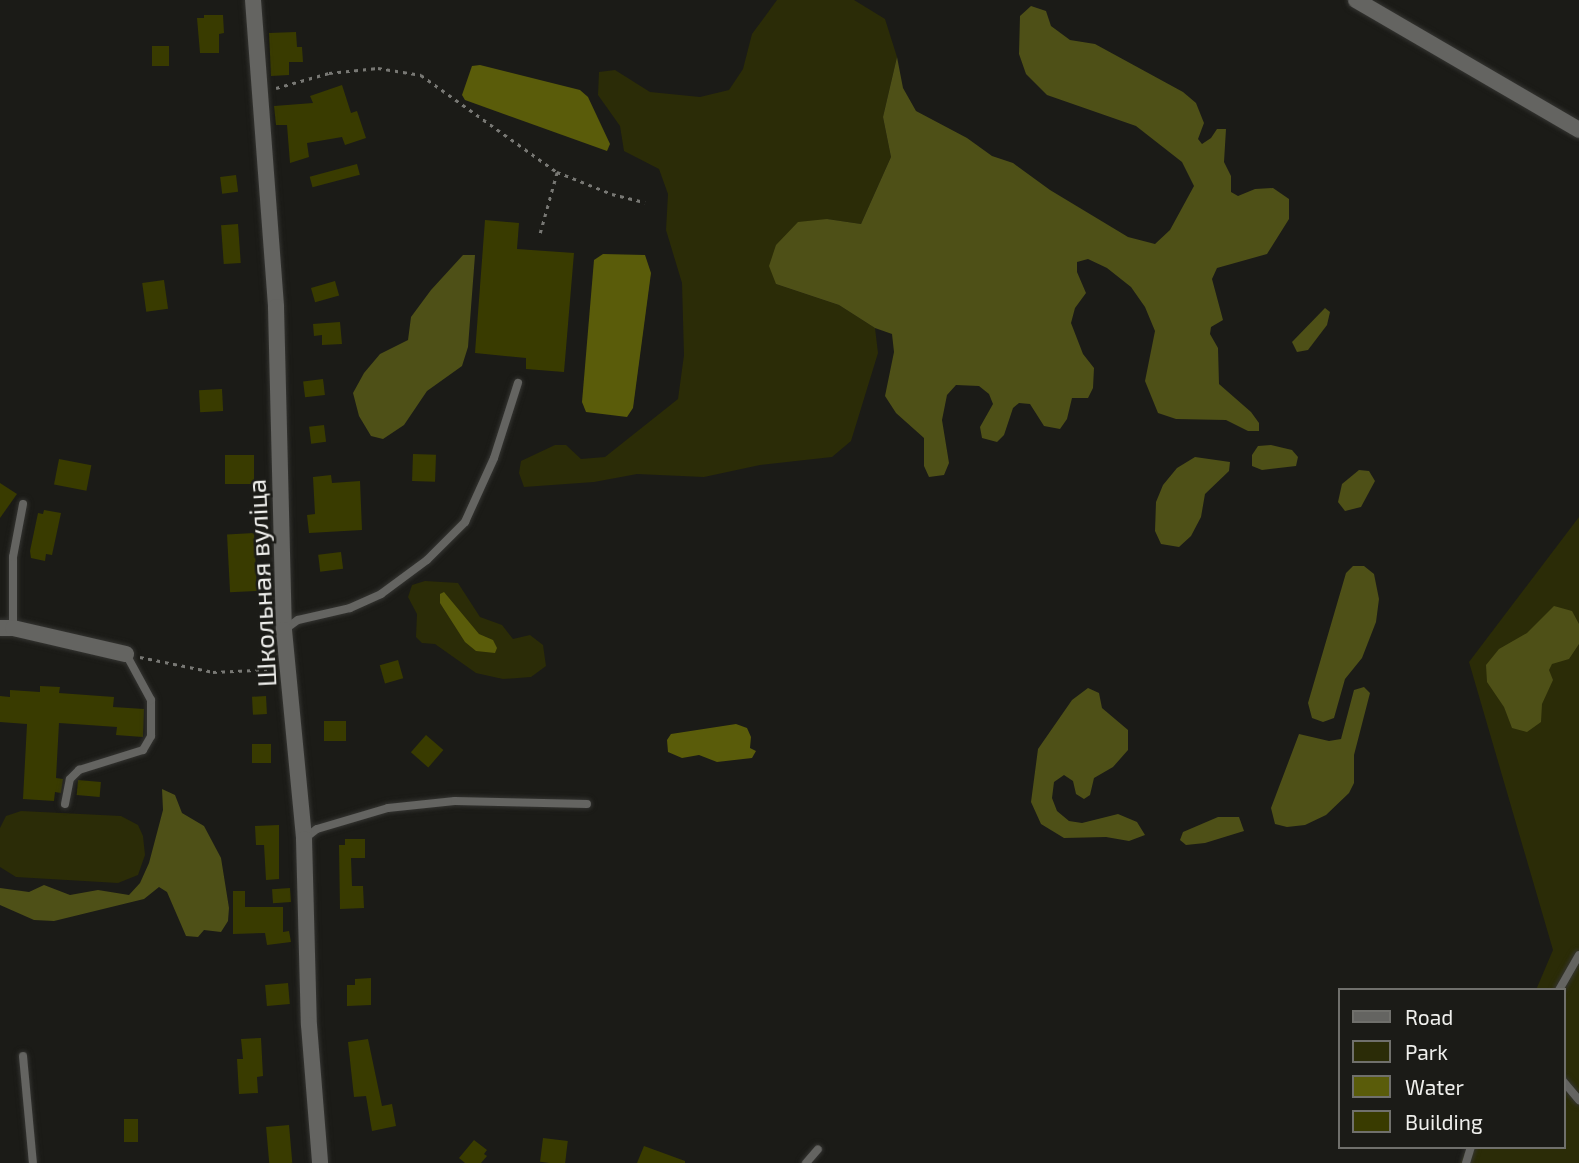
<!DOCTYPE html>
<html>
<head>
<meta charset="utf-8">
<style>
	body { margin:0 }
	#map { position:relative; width:1579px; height:1163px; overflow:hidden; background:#1b1b17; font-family:"Exo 2",sans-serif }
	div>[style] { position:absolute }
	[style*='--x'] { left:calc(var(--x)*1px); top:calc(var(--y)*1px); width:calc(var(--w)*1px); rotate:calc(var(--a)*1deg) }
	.green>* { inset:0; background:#2b2c07 }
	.forest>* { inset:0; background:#4e5017 }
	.water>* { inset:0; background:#5a5c0a }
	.building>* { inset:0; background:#393b00; transform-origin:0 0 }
	.path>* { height:2.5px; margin-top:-1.25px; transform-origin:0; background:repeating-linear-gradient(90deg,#787874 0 3.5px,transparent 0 8.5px) }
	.roads { filter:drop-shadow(0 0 2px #343431) drop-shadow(0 0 2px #343431) }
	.lane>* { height:8px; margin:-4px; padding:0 4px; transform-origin:4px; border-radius:4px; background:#646461 }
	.street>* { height:16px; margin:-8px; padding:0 8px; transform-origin:8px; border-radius:8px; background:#646461 }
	span { translate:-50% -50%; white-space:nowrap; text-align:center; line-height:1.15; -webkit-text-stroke:5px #1b1b17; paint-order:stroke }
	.street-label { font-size:26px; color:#efefec }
	.legend { position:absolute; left:1338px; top:988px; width:228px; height:161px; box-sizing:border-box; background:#1b1b17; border:2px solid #70706c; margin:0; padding:9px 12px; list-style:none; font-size:21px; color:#efefec }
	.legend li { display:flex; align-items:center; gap:14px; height:35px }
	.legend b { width:35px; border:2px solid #70706c }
</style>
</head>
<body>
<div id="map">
	<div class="green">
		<i style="clip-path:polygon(777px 0,854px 0,885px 19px,897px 57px,883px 117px,891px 157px,861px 224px,827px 219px,776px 284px,839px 305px,875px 328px,878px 353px,851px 441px,832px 457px,760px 465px,704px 477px,637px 474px,594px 482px,524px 487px,519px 473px,521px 461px,555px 445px,566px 445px,581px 459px,605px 457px,678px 399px,684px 355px,682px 283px,666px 230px,668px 194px,659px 169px,624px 151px,620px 126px,598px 95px,599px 72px,615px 70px,650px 92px,700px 97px,729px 90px,743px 69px,752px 34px)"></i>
		<i style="clip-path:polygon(1579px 517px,1579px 1163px,1460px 1163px,1467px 1147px,1563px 1147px,1563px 990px,1536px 990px,1553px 950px,1469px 662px)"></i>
		<i style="clip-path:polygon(425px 581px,458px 583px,480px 617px,502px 625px,513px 639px,530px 635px,543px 645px,546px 666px,531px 677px,503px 679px,476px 673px,435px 644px,422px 643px,416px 637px,417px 614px,408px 597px,412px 585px)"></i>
		<i style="clip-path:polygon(21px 811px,121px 816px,138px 825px,143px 836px,145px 855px,138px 875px,118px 883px,16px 877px,0 867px,0 828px,6px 816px)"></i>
	</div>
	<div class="forest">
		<i style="clip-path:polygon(1031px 6px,1046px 11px,1051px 26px,1070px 40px,1095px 44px,1183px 92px,1196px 103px,1204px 123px,1198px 139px,1202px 144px,1211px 138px,1217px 129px,1226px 129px,1224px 162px,1231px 176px,1231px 192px,1238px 196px,1255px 189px,1273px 188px,1289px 199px,1289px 219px,1267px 254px,1217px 268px,1212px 279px,1223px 320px,1211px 327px,1210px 334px,1218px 348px,1219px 384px,1251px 412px,1259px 423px,1259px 431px,1248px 431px,1226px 420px,1176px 419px,1158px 413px,1145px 381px,1155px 331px,1145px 307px,1131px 287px,1107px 268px,1088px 259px,1077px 262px,1077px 272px,1086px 293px,1075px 308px,1071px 323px,1083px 354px,1094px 368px,1093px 388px,1088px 398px,1072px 398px,1067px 419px,1060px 429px,1044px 426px,1030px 404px,1019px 403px,1013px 408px,1004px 435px,997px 442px,982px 438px,980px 427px,993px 404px,989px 394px,979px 386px,956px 385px,947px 395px,942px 420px,949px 463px,944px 475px,929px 477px,924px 466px,924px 438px,896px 413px,885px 396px,894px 352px,892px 334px,875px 328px,839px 305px,776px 284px,769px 266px,776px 245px,798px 222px,827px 219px,861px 224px,891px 157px,883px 117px,897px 57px,903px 88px,916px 111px,967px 138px,992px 156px,1013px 163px,1050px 190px,1128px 237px,1155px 244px,1170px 230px,1194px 186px,1182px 162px,1136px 126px,1047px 95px,1026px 74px,1019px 54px,1020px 16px)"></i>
		<i style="clip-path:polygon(463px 255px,475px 255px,468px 347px,462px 366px,427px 391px,404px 425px,383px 439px,371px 436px,359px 416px,353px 393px,364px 373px,380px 354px,408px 340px,411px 317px,431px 290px)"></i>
		<i style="clip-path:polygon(1325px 308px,1330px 312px,1327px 325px,1308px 350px,1297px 352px,1292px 342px)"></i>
		<i style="clip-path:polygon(1271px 445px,1292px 450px,1298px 457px,1296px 466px,1262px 470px,1252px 466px,1252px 455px,1258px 446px)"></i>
		<i style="clip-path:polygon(1195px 457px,1230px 462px,1229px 471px,1205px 494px,1201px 517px,1191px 536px,1179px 547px,1161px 544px,1155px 531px,1156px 502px,1163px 485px,1177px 468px)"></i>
		<i style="clip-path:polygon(1359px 470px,1369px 471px,1375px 481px,1361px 507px,1345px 511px,1338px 502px,1342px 484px)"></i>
		<i style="clip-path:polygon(1353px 566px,1364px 566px,1374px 574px,1379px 599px,1376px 622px,1362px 658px,1345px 679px,1334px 718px,1323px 722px,1312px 718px,1308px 703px,1346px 573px)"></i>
		<i style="clip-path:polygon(1554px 606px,1572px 611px,1579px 624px,1579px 644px,1569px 659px,1552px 664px,1549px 670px,1553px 680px,1542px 704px,1541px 722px,1527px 732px,1512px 728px,1504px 707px,1487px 682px,1486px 665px,1499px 649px,1527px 633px)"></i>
		<i style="clip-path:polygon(1364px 687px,1370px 693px,1354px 755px,1354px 783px,1349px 793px,1326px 815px,1305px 825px,1287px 827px,1275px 824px,1271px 808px,1299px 734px,1329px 741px,1341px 739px,1354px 690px)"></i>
		<i style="clip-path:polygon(1088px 688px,1099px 693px,1102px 708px,1128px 730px,1128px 750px,1113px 767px,1094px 778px,1090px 795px,1084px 799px,1076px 794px,1073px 781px,1064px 775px,1054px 782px,1052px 798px,1057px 811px,1069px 821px,1082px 823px,1118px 814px,1137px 822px,1145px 835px,1129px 841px,1106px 837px,1064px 838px,1041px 824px,1031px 802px,1038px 749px,1072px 700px)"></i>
		<i style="clip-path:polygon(162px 789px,175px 795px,182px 813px,204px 826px,221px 858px,229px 908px,228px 921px,221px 932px,204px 930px,198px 937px,186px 936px,167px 892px,159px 887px,144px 899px,54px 921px,34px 920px,0 905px,0 888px,29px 892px,44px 885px,70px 895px,98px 890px,129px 895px,140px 883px,149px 863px,163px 810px)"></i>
		<i style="clip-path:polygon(1218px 817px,1239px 817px,1244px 831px,1205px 843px,1186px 845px,1180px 840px,1183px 832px)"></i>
	</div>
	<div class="water">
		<i style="clip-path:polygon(480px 65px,580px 90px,588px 97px,610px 144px,607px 151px,465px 100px,462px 95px,472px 66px)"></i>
		<i style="clip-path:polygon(603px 254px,645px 255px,651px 273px,633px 408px,627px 417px,586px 412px,582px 402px,594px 260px)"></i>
		<i style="clip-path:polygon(444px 592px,479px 634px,493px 640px,497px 648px,495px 653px,476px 651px,465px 642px,440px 603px,440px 594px)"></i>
		<i style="clip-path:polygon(736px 724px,747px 728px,751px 737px,750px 748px,756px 751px,752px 758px,717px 762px,699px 755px,682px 758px,668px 752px,667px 740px,671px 734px)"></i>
	</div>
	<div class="building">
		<i style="clip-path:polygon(204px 15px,223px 15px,224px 33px,219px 34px,219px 53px,200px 53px,197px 18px,204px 18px)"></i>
		<i style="clip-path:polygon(296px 32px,297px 47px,302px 47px,303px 62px,289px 62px,289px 75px,271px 76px,269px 33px)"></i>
		<i style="left:169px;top:46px;width:20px;height:17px;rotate:90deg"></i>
		<i style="clip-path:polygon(342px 85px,351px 113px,357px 111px,366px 138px,345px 145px,342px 137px,307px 143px,309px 157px,290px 163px,287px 125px,276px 125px,274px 106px,313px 103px,310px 96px)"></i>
		<i style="left:357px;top:164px;width:11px;height:49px;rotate:75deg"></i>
		<i style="left:236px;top:175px;width:17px;height:16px;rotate:83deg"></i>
		<i style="clip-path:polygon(485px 220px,519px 223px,517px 249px,574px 253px,564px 372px,526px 369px,526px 358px,475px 353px)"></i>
		<i style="left:238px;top:224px;width:39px;height:17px;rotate:86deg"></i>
		<i style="left:164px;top:280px;width:29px;height:22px;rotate:82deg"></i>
		<i style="left:335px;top:281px;width:15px;height:25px;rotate:74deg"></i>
		<i style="clip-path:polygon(340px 322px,342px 344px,322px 345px,322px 335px,314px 336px,313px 324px)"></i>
		<i style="left:323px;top:379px;width:16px;height:20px;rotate:83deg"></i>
		<i style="left:222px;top:389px;width:22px;height:23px;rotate:87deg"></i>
		<i style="left:324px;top:425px;width:17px;height:15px;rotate:83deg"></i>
		<i style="left:413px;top:454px;width:23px;height:27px;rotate:2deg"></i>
		<i style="left:254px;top:455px;width:29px;height:29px;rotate:90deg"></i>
		<i style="left:59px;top:459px;width:33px;height:26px;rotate:11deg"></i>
		<i style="clip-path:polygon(331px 475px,332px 483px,360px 481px,362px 530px,309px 533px,307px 515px,315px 514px,313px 477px)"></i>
		<i style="clip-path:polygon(0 483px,17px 494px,0 518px)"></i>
		<i style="clip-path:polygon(44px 510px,61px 513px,52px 555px,46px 554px,45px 561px,31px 558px,30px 551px,38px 513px,43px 514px)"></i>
		<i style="left:254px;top:533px;width:58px;height:27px;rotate:87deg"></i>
		<i style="left:341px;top:552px;width:17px;height:23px;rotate:83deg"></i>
		<i style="left:398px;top:660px;width:19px;height:19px;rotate:74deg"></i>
		<i style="clip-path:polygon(40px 686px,60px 687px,59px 693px,114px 697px,113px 707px,144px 709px,143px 737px,116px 735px,117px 727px,59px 723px,56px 778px,63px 779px,61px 793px,55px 792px,54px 801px,23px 799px,27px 724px,0 722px,0 696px,10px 697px,10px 690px,40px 692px)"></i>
		<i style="left:266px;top:696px;width:18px;height:14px;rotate:87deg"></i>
		<i style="left:346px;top:721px;width:20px;height:22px;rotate:90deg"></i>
		<i style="left:426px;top:735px;width:23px;height:23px;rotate:41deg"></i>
		<i style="left:252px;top:744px;width:19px;height:19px"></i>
		<i style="left:78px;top:780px;width:23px;height:15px;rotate:5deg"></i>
		<i style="clip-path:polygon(279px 825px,279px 879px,266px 880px,264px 845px,256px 845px,255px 826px)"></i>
		<i style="clip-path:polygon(345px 839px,365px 839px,365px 858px,351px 858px,352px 886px,363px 886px,364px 908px,340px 909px,339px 845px,345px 845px)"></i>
		<i style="left:290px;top:888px;width:14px;height:18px;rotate:86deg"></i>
		<i style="clip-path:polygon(233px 891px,245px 891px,245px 907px,283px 907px,283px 932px,289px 931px,291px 942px,267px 945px,265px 933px,233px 934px)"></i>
		<i style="clip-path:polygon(371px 978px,371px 1005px,347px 1006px,347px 985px,355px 985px,355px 979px)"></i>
		<i style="left:288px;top:983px;width:21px;height:23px;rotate:85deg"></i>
		<i style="clip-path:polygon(261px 1038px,263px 1076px,257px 1077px,258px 1093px,239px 1094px,237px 1059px,243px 1059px,241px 1039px)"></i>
		<i style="clip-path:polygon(368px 1039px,382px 1106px,392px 1104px,396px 1126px,372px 1131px,366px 1096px,354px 1097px,348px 1042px)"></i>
		<i style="left:124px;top:1119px;width:14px;height:23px"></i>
		<i style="left:289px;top:1125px;width:38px;height:23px;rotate:85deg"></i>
		<i style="left:543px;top:1138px;width:25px;height:24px;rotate:7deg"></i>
		<i style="clip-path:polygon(474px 1140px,487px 1150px,484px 1154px,487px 1156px,481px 1163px,465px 1163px,459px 1158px)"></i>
		<i style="clip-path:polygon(644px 1146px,685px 1161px,685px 1163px,637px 1163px)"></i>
	</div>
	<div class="path">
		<i style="--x:276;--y:88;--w:55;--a:-15.8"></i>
		<i style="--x:329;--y:73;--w:49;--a:-5.8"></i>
		<i style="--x:378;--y:68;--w:44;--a:9.2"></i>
		<i style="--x:421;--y:75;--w:167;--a:35.5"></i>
		<i style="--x:557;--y:172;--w:59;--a:21.8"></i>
		<i style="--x:612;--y:194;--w:34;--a:14"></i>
		<i style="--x:540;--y:233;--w:63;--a:-74.4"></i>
		<i style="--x:140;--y:657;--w:75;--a:11.6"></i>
		<i style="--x:213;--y:672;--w:62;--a:-2.8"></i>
	</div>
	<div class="roads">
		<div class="lane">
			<i style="--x:13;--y:628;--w:71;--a:-90"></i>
			<i style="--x:13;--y:557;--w:54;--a:-79.3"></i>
			<i style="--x:284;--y:630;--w:17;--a:-36"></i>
			<i style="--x:298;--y:620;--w:53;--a:-13"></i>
			<i style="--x:350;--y:608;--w:34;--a:-24"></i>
			<i style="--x:381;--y:594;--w:57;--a:-36.5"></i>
			<i style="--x:427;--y:560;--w:54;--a:-45"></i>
			<i style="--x:465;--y:522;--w:70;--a:-65.6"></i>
			<i style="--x:494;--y:458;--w:79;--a:-72.3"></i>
			<i style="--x:65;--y:804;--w:25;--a:-79"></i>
			<i style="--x:70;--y:779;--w:13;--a:-45"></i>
			<i style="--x:79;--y:770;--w:67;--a:-17.4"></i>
			<i style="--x:143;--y:750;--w:16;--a:-60"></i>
			<i style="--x:151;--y:736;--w:36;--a:-90"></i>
			<i style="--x:151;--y:700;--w:52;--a:-118.5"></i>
			<i style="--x:304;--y:839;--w:16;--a:-38"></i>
			<i style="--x:317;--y:829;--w:74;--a:-16.5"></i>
			<i style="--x:388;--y:808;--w:67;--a:-6"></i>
			<i style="--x:455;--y:801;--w:132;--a:1.3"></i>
			<i style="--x:1559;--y:990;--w:40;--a:-60.3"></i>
			<i style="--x:23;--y:1056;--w:107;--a:84.7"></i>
			<i style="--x:1563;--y:1081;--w:25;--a:50"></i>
			<i style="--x:806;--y:1163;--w:18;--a:-49"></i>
			<i style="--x:1466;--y:1163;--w:17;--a:-73"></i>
		</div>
		<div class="street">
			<i style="--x:253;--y:0;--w:308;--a:85.7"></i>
			<i style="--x:276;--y:307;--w:323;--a:88.6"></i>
			<i style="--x:284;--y:630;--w:210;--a:84.5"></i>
			<i style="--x:304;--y:839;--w:186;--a:88.5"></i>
			<i style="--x:309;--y:1025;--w:138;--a:85.4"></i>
			<i style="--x:1356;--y:0;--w:258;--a:30.2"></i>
			<i style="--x:0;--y:628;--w:13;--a:0"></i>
			<i style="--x:13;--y:628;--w:116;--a:13"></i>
		</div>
	</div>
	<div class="street-label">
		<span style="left:261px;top:583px;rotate:-93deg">Школьная вуліца</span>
	</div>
	<ul class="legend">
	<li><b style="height:9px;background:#646461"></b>Road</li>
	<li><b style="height:19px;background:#2b2c07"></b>Park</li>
	<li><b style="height:19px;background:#5a5c0a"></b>Water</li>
	<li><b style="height:19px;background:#393b00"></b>Building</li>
	</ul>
</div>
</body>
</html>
